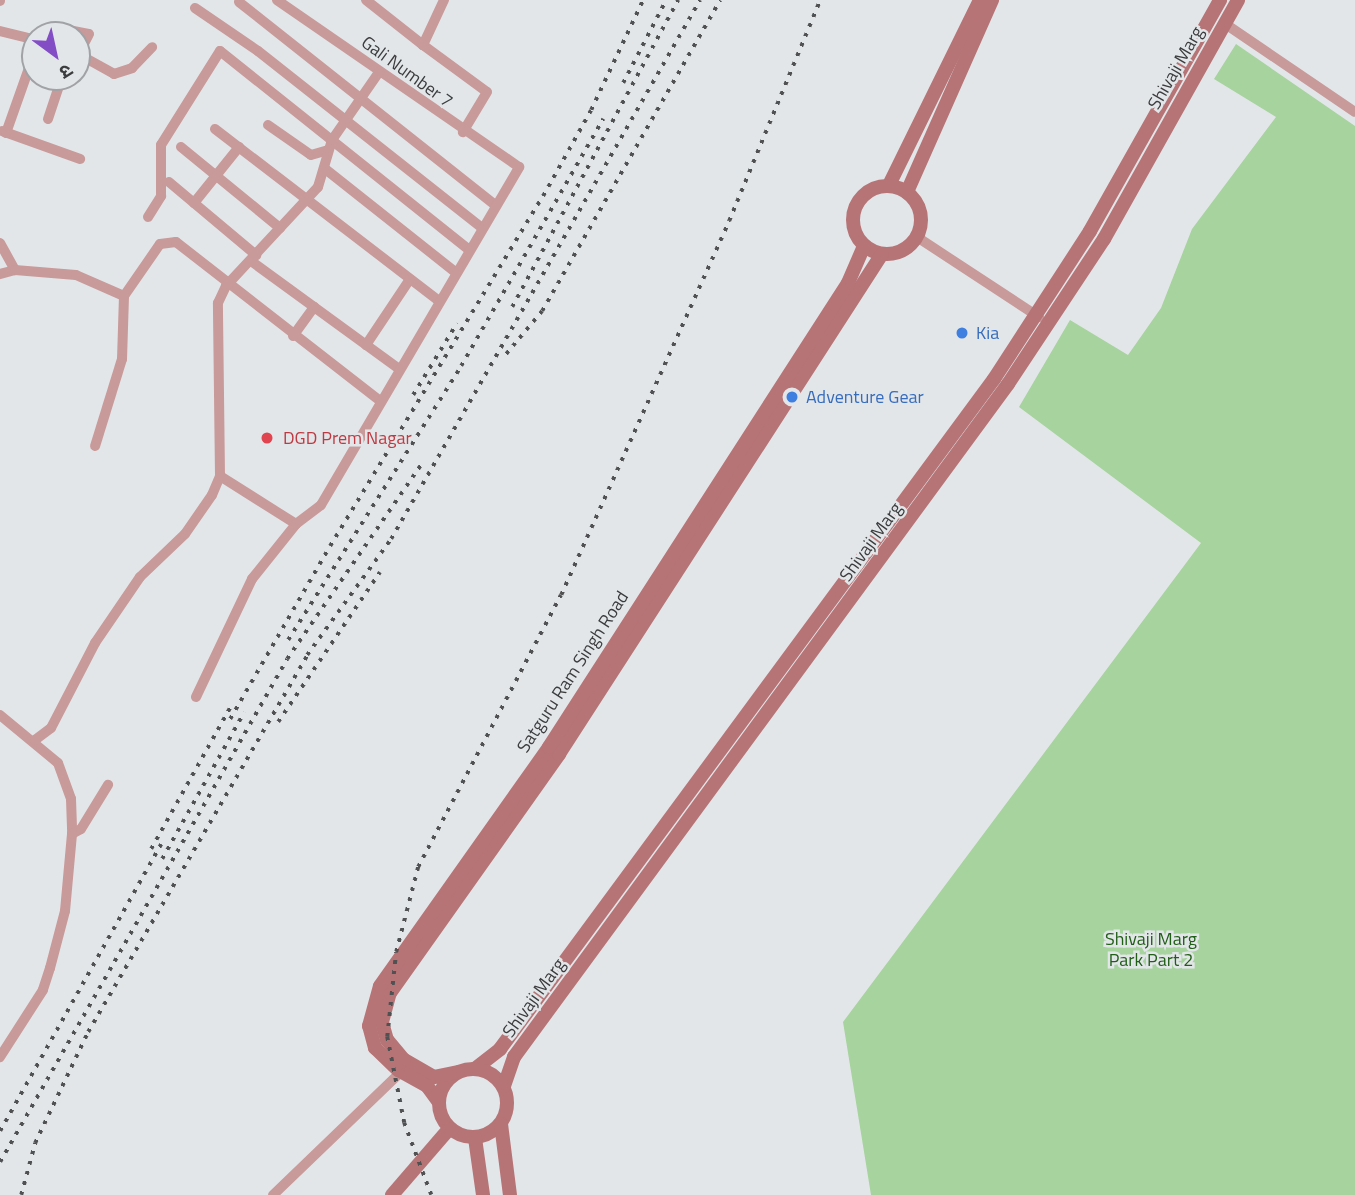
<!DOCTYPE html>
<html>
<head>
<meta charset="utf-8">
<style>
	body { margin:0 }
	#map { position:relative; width:1355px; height:1195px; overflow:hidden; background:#e3e6e9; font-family:"Titillium Web","Noto Sans Devanagari",sans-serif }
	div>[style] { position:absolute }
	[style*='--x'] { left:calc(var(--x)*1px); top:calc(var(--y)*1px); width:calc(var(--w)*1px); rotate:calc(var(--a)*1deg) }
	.green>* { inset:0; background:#a6d39e }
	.street>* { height:10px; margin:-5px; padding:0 5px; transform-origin:5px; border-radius:5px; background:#c89a9a }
	.secondary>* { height:14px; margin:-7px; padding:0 7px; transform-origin:7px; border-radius:7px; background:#b67476 }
	.secondary>.ring { margin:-7px; padding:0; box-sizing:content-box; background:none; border:14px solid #b67476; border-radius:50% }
	.rail>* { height:3.5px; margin-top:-1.75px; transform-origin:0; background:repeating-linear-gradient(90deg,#505153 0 3.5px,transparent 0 10.5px) }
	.dots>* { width:19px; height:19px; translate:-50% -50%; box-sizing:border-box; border:4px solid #e3e6e9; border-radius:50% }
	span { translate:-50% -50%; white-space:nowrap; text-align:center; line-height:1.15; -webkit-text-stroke:5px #e3e6e9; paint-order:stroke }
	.street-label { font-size:18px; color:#3b3c3e }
	.shop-label { font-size:18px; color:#366cbe }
	.left { translate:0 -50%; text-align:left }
	.health-label { font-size:18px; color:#be3a42 }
	.park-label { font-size:18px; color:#205f16 }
	.north { position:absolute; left:21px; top:21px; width:70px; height:70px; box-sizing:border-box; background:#e3e6e9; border:2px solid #a0a2a5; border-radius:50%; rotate:147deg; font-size:19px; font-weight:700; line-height:28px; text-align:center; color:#3b3c3e }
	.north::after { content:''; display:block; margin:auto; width:24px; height:32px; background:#834dc5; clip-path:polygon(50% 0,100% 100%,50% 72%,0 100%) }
</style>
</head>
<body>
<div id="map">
	<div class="green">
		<i style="clip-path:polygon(1236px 44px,1355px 126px,1355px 1195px,871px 1195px,843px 1022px,1201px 543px,1019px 407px,1070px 320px,1128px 355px,1161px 308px,1192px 229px,1276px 117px,1214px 79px)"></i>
	</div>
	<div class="street">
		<i style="--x:366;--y:0;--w:73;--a:38.3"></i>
		<i style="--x:444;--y:0;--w:50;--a:115"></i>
		<i style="--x:423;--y:45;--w:79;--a:36.3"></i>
		<i style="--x:487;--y:92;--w:47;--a:121"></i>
		<i style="--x:0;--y:1;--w:1;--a:-90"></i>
		<i style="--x:239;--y:2;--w:328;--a:38.4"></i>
		<i style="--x:195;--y:8;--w:76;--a:34.3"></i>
		<i style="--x:258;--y:51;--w:285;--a:38.3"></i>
		<i style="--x:1224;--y:23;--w:158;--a:34.2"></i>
		<i style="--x:0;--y:31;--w:36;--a:14"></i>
		<i style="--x:47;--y:35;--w:22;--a:-13"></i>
		<i style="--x:68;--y:30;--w:21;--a:11"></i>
		<i style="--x:89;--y:34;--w:27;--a:117"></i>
		<i style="--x:80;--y:55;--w:39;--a:29"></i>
		<i style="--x:114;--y:74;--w:19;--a:-18"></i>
		<i style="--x:132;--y:68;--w:29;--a:-46"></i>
		<i style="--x:48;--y:119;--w:44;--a:-71.6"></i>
		<i style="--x:268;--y:125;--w:52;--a:34.9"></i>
		<i style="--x:311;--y:155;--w:18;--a:-16"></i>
		<i style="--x:215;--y:129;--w:282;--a:37.5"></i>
		<i style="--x:2;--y:131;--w:83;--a:19.7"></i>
		<i style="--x:6;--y:133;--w:87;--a:-70.5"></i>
		<i style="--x:181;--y:147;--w:128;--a:39.3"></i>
		<i style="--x:324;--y:168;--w:167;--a:38.4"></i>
		<i style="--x:169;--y:182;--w:114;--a:40"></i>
		<i style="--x:194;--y:203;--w:72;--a:-51.2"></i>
		<i style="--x:148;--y:217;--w:25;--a:-58"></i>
		<i style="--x:161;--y:196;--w:51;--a:-90"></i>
		<i style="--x:161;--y:145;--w:111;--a:-57.9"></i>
		<i style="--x:220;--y:51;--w:317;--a:38.6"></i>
		<i style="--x:917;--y:237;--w:146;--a:33.3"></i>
		<i style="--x:0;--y:243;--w:31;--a:61"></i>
		<i style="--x:15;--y:270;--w:16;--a:165"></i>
		<i style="--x:251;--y:261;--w:183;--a:36.1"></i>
		<i style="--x:15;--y:270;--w:61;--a:4.7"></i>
		<i style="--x:76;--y:275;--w:52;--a:23.6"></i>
		<i style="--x:124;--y:296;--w:63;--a:91.8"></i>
		<i style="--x:122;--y:359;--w:91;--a:107.2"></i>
		<i style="--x:124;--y:296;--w:63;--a:-55.3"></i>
		<i style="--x:160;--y:244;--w:16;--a:-7"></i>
		<i style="--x:176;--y:242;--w:257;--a:37.9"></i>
		<i style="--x:293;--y:336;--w:36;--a:-54"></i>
		<i style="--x:366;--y:345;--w:79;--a:-56.3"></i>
		<i style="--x:220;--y:476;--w:90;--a:32.3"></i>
		<i style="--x:196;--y:697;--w:131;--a:-64.6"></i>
		<i style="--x:252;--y:579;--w:70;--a:-51.3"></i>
		<i style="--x:296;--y:524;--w:31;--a:-37"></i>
		<i style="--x:321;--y:505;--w:392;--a:-59.6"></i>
		<i style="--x:519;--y:167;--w:294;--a:-145.4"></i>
		<i style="--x:0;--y:715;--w:75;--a:39.6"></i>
		<i style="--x:58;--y:763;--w:38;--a:70"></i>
		<i style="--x:71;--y:799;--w:35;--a:88"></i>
		<i style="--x:72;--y:834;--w:77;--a:95.2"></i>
		<i style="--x:65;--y:911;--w:59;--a:104.7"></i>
		<i style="--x:50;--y:968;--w:23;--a:108"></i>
		<i style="--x:43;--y:990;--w:80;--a:122.7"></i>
		<i style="--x:35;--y:740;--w:20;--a:-37"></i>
		<i style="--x:51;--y:728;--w:96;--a:-62.6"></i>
		<i style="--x:95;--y:643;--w:80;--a:-55.7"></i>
		<i style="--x:140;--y:577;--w:62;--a:-43.7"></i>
		<i style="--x:185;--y:534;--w:47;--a:-55.3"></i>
		<i style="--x:212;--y:495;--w:21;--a:-67"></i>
		<i style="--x:220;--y:476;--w:173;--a:-90.7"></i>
		<i style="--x:218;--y:303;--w:19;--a:-65"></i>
		<i style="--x:226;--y:286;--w:135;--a:-47.1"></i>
		<i style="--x:318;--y:187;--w:49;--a:-73.4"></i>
		<i style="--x:332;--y:140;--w:83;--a:-55.3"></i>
		<i style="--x:72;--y:834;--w:10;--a:-29"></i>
		<i style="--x:81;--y:829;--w:52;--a:-58.5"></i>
		<i style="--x:273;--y:1195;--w:178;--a:-43.9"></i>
	</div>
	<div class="secondary">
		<i style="--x:889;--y:185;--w:206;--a:-63.8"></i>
		<i class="ring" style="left:853px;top:186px;width:54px;height:54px"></i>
		<i style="--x:907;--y:192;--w:210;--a:-66.1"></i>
		<i style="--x:476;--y:1068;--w:31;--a:-38"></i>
		<i style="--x:500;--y:1049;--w:832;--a:-53.6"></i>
		<i style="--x:994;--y:379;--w:176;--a:-57"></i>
		<i style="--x:1090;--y:231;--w:265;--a:-60.6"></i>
		<i class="ring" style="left:439px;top:1069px;width:54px;height:54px"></i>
		<i style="--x:458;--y:1072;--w:25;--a:168"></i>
		<i style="--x:434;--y:1077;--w:34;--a:-150"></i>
		<i style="--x:404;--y:1060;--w:26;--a:-130"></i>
		<i style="--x:387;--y:1040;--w:19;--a:-106"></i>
		<i style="--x:382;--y:1022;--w:30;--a:-75"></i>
		<i style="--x:390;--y:993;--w:293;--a:-54.7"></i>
		<i style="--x:559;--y:754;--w:595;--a:-57.14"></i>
		<i style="--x:504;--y:1086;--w:31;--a:-71"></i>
		<i style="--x:514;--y:1057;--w:835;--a:-53.72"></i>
		<i style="--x:1008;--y:384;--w:174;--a:-56.5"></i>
		<i style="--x:1104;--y:239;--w:274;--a:-60.7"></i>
		<i style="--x:438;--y:1101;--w:19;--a:-126"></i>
		<i style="--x:427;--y:1086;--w:33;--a:-151"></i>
		<i style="--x:398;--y:1070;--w:32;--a:-136"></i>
		<i style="--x:375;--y:1048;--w:23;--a:-105"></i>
		<i style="--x:369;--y:1026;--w:41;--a:-74.6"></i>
		<i style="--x:380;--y:986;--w:293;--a:-54.7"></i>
		<i style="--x:549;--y:747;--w:552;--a:-57.2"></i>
		<i style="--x:848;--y:283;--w:40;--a:-66.6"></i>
		<i style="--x:501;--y:1124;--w:72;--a:82.8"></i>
		<i style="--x:475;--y:1138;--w:58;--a:82"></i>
		<i style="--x:392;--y:1195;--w:87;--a:-49.2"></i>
	</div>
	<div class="rail">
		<i style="--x:623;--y:83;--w:93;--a:-62.6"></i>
		<i style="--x:512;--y:307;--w:349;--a:-61.6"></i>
		<i style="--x:506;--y:354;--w:56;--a:-50.1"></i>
		<i style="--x:542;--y:311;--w:358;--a:-60.2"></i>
		<i style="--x:413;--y:395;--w:84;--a:-58.6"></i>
		<i style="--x:288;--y:640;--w:324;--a:-57.7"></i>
		<i style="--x:461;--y:366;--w:285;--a:-60.1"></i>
		<i style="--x:230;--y:719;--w:200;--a:-60"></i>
		<i style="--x:330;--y:546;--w:410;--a:-58.7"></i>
		<i style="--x:543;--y:196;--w:98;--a:-60.8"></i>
		<i style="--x:591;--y:110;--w:122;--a:-64.7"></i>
		<i style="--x:278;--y:722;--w:181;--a:-55.8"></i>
		<i style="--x:151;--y:849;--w:164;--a:-60.8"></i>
		<i style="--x:162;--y:859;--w:168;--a:-60.8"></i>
		<i style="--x:0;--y:1131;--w:329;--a:-60.7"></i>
		<i style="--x:0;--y:1162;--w:579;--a:-60.29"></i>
		<i style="--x:287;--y:659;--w:239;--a:-55.4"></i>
		<i style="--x:21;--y:1195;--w:54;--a:-74.9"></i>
		<i style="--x:35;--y:1143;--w:123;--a:-64.5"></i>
		<i style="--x:88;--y:1032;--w:436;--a:-59.8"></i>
		<i style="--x:307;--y:655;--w:143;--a:-54.1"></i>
		<i style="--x:391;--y:539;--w:621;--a:-60.18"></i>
		<i style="--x:431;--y:1195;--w:77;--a:-110.6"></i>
		<i style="--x:404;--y:1123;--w:88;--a:-101.2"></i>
		<i style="--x:387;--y:1037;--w:85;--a:-84"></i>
		<i style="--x:396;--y:952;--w:88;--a:-75.5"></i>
		<i style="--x:418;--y:867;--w:307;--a:-62.3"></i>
		<i style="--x:561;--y:595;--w:410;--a:-65.8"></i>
		<i style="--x:729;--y:221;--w:239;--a:-67.6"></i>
	</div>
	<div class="dots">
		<i style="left:962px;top:333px;background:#3f7fe0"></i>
		<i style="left:792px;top:397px;background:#3f7fe0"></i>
		<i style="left:267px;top:438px;background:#e0444e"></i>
	</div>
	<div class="street-label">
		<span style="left:1176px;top:68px;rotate:-60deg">Shivaji Marg</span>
		<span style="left:407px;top:72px;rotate:36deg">Gali Number 7</span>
		<span style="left:871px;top:542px;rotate:-54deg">Shivaji Marg</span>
		<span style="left:573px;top:672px;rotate:-57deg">Satguru Ram Singh Road</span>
		<span style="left:534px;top:998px;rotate:-54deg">Shivaji Marg</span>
	</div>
	<div class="shop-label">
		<span class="left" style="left:976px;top:333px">Kia</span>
		<span class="left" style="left:806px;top:397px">Adventure Gear</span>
	</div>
	<div class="health-label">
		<span class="left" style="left:283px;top:438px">DGD Prem Nagar</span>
	</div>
	<div class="park-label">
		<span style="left:1151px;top:950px">Shivaji Marg<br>Park Part 2</span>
	</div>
	<div class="north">उ</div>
</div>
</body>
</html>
